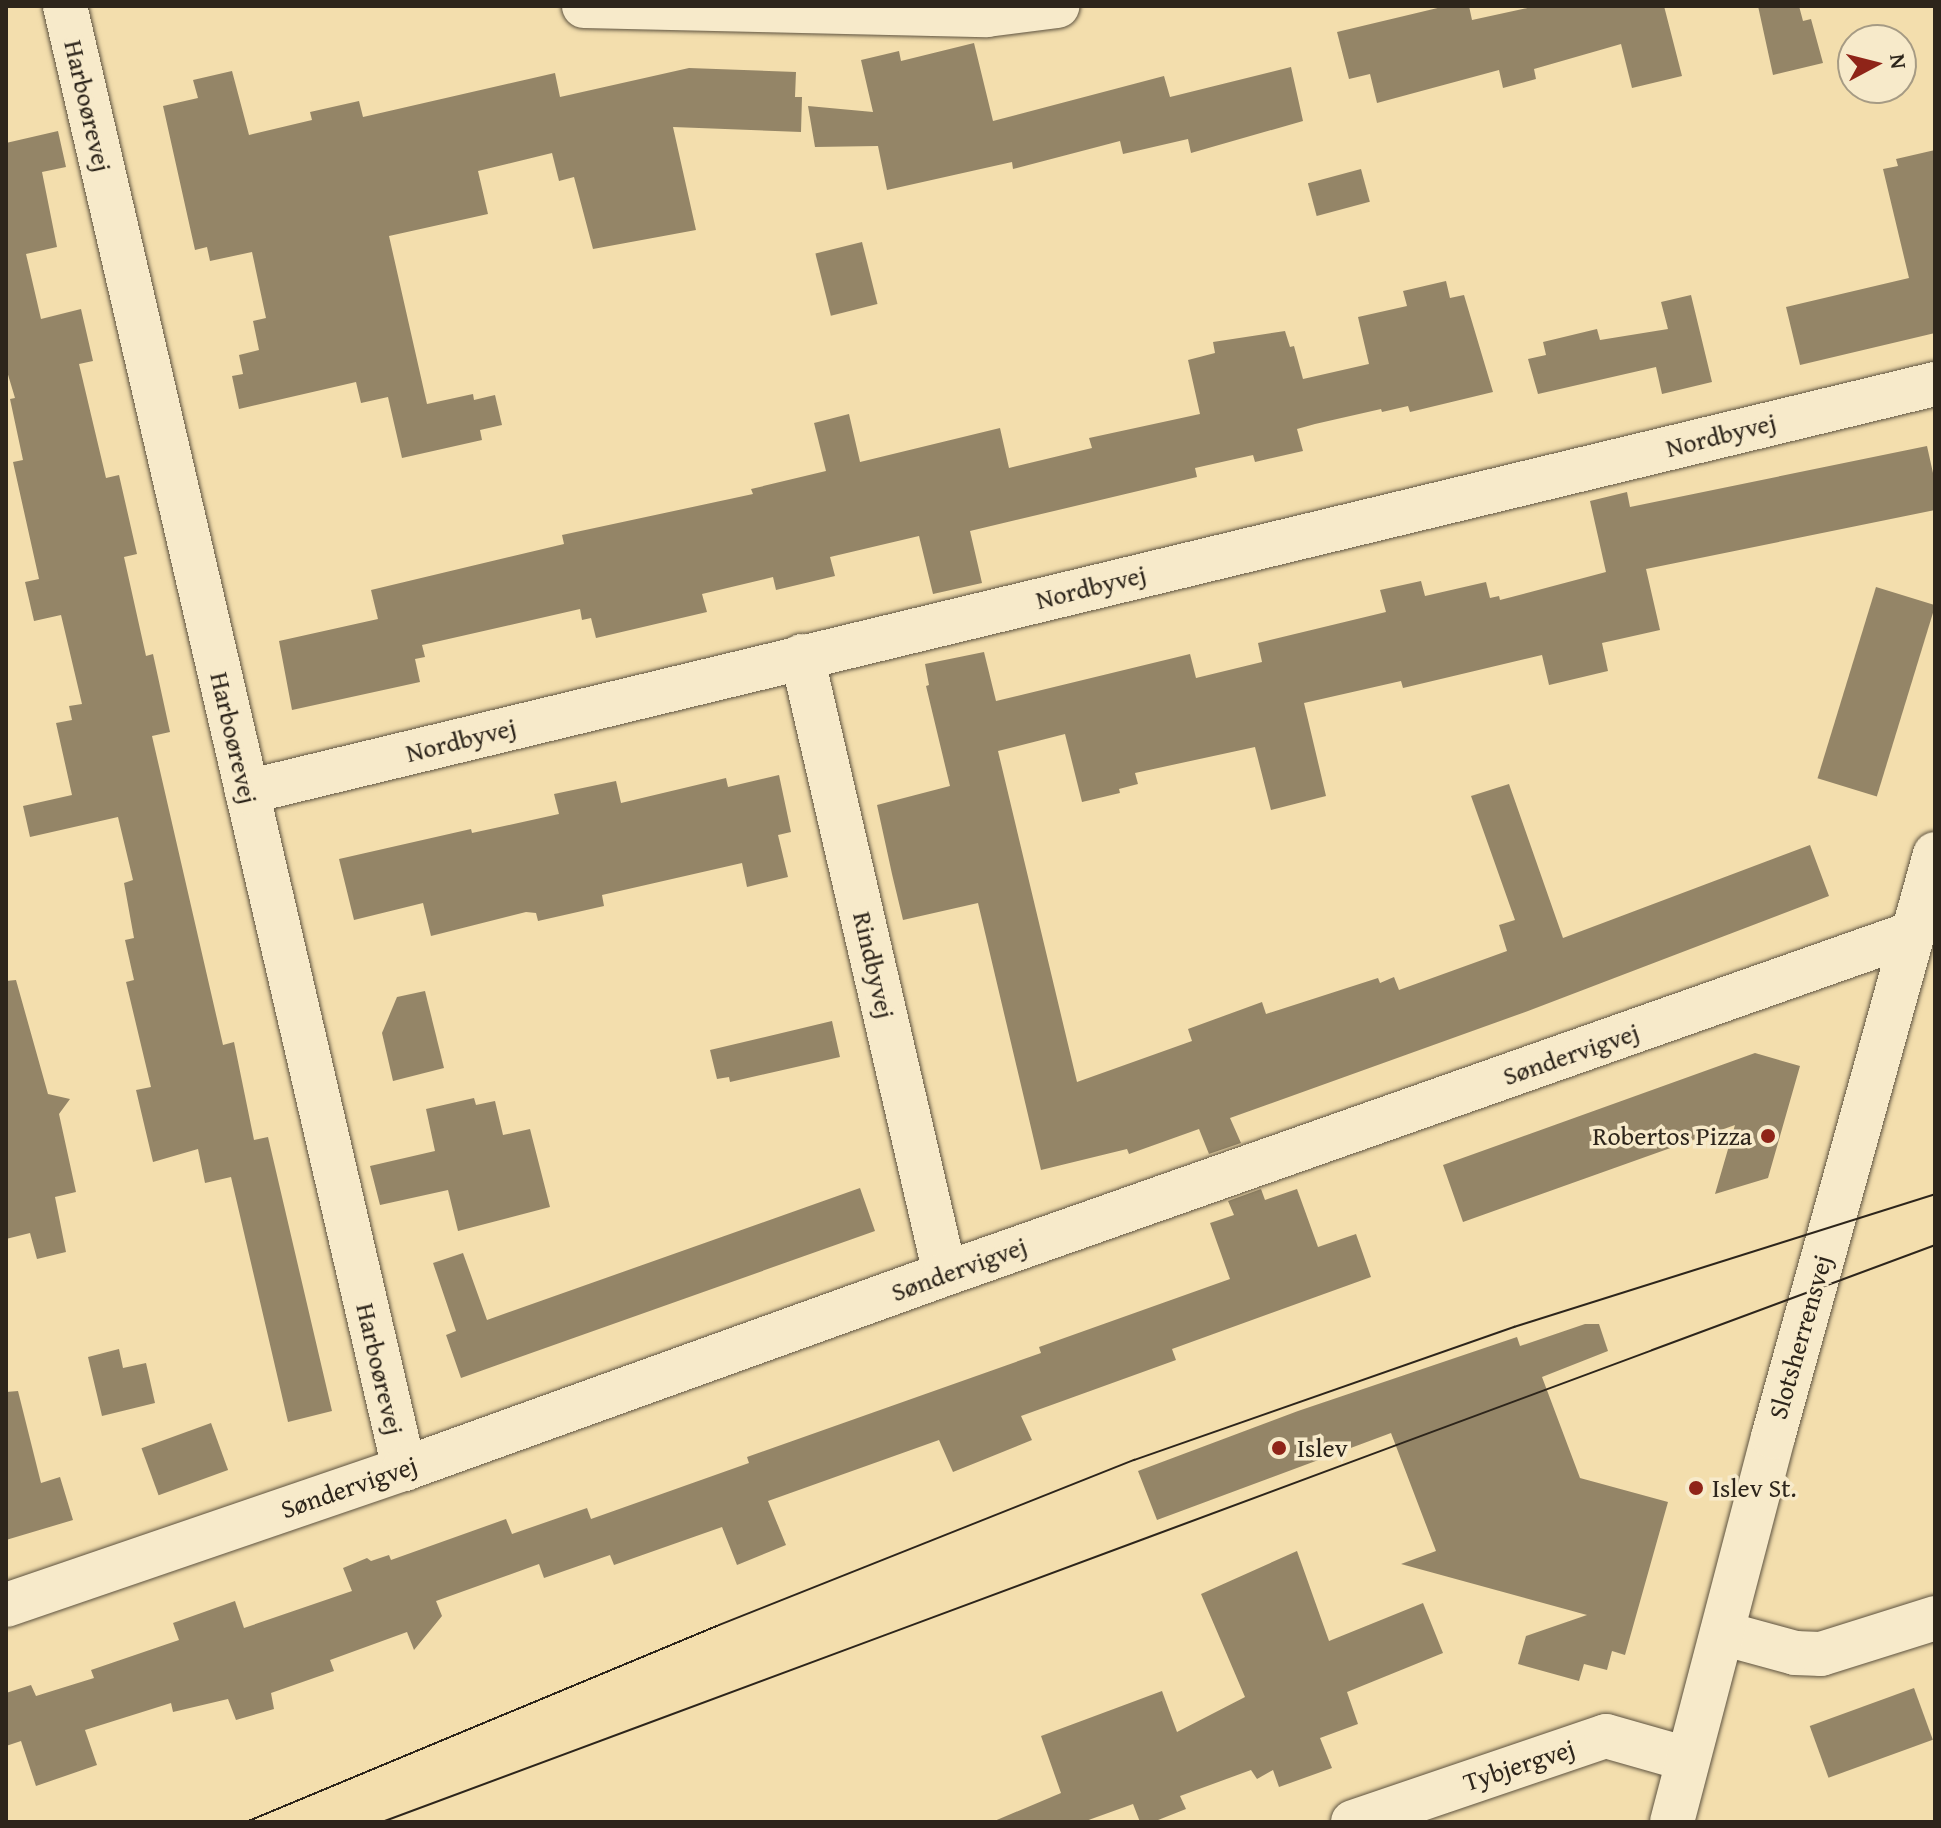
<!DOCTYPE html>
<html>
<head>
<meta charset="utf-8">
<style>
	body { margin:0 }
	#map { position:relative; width:1941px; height:1828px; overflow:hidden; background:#f3dead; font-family:"Gentium Book Plus",serif }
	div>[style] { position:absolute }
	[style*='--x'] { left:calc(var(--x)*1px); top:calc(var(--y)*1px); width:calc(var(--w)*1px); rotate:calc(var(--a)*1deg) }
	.building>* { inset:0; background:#948567; transform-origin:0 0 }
	.roads { filter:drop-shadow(0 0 2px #5e5340) drop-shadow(0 0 2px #5e5340) }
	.minor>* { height:44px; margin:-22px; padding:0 22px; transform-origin:22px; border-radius:22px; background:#f7eaca }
	.tertiary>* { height:44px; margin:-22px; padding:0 22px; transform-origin:22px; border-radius:22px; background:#f7eaca }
	.tram>* { height:2px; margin:-1px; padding:0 1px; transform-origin:1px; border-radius:1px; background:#2d251b }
	.dots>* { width:22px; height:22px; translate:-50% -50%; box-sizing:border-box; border:4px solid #f7eaca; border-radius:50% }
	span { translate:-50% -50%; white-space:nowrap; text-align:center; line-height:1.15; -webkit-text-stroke:7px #f7eaca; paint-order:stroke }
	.street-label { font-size:26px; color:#2d251b }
	.poi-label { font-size:26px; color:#2d251b }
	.right { translate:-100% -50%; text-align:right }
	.left { translate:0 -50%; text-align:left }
	.frame { position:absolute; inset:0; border:8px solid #2d251b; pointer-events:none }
	.north { position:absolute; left:1837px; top:24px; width:80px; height:80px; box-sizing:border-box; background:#f7eaca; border:2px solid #a69b84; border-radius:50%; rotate:83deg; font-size:22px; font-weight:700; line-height:32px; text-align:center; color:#2d251b }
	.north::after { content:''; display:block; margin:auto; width:28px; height:36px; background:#8f2418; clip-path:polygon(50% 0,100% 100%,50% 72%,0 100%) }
</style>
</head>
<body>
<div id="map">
	<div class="building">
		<i style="clip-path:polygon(1446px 6px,1469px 6px,1472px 20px,1537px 6px,1664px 6px,1682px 76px,1632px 88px,1621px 44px,1534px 69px,1536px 79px,1503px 88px,1499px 70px,1377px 103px,1370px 74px,1349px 79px,1337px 32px)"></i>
		<i style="clip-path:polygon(1758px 6px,1799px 6px,1803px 21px,1811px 19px,1823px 63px,1773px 75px)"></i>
		<i style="clip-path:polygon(974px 43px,993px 121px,1164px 76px,1170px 97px,1291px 67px,1303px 121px,1191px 153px,1188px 139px,1123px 154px,1120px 141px,1013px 169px,1012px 162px,887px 190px,878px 146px,815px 147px,808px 106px,873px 112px,861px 60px,899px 51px,901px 61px)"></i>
		<i style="clip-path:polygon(689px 68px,796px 72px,795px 97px,802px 97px,801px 132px,673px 127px,696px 230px,593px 249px,574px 177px,559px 181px,552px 153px,478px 171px,488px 214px,389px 236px,427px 404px,473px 394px,474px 400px,495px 395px,502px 425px,480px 430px,482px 440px,402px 458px,388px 397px,361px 403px,356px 382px,239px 409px,232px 376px,243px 374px,239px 355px,259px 350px,253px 321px,266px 318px,252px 252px,210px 261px,207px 247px,195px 250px,163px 106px,198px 98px,193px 80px,232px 71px,249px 135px,312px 120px,310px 112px,359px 101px,363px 117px,555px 73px,560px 97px)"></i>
		<i style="clip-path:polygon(58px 131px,66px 167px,42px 172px,57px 247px,26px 254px,41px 319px,81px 309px,93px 361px,79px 364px,106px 478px,119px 475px,137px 554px,124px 557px,146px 656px,153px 654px,170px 732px,152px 736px,223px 1045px,234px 1042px,254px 1140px,268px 1137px,332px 1411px,288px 1422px,231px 1177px,205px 1183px,198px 1149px,153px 1162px,136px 1090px,151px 1087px,126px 982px,134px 980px,125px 940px,134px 938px,124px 883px,133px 880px,118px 817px,30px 837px,23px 806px,72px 795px,56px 723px,72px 720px,69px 706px,82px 704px,61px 615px,34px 621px,25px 582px,39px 579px,13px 462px,23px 460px,10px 399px,15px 398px,6px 368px,6px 143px)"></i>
		<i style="clip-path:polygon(1935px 150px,1935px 333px,1800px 365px,1786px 307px,1909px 278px,1883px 169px,1898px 166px,1896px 159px)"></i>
		<i style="left:1361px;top:169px;width:34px;height:55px;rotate:75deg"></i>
		<i style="left:862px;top:242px;width:64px;height:48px;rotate:76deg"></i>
		<i style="clip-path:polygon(1446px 281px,1450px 298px,1464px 295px,1493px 392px,1410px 412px,1408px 406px,1382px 412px,1381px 409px,1315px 424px,1297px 429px,1303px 451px,1255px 462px,1253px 455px,1195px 468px,1197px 477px,970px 531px,982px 583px,933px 594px,919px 536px,830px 557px,835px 576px,776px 590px,773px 577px,702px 594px,707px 612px,596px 638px,591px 618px,582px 620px,580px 609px,422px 645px,425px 657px,415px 659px,420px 682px,292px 710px,279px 641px,378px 619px,371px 590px,564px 544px,562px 535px,753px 494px,751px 489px,826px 471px,814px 423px,849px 414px,860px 462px,1000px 428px,1009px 468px,1092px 448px,1089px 438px,1200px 414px,1188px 360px,1215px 353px,1213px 342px,1285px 331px,1290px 347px,1294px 346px,1303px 379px,1369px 364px,1358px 317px,1407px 306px,1403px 291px)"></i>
		<i style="clip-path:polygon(1691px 295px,1712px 382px,1662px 394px,1656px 367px,1538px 394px,1528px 359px,1546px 355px,1543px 342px,1597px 329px,1600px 340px,1668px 329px,1661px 302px)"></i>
		<i style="clip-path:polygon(1927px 446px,1935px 482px,1935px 510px,1646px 569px,1660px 630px,1602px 643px,1608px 671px,1549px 685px,1542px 655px,1403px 688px,1401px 681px,1304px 703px,1326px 796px,1271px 810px,1255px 747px,1135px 773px,1138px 784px,1119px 789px,1120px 793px,1082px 802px,1065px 734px,998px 751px,1077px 1082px,1192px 1041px,1188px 1029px,1262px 1002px,1266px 1014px,1378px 978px,1380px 983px,1394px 977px,1399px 990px,1507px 951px,1499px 925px,1515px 920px,1471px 796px,1509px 784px,1563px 938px,1810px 845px,1829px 896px,1528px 1011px,1230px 1118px,1241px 1143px,1209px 1154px,1199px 1129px,1129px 1154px,1127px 1149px,1041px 1170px,978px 903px,903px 920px,892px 874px,877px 805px,950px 786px,926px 686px,929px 685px,925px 664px,984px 652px,996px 701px,1190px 654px,1196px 678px,1262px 662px,1258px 643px,1386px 612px,1380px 590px,1421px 581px,1425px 596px,1486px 582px,1490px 598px,1499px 596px,1500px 600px,1606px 572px,1590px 501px,1627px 492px,1630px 507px)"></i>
		<i style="left:1876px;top:587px;width:62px;height:200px;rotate:17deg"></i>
		<i style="clip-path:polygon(779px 775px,791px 832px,778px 835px,788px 877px,747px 887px,742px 863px,602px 895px,604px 906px,538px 921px,536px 913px,526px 912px,431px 936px,423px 903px,354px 920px,339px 859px,471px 829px,472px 833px,559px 814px,554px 794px,616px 781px,621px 803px,726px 778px,728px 787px)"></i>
		<i style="clip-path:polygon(16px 980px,48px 1094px,70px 1099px,59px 1114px,76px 1192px,55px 1197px,66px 1252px,37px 1259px,30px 1233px,6px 1239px,6px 981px)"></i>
		<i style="clip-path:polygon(425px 991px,444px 1068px,393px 1081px,382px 1033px,397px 997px)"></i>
		<i style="clip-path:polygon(832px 1021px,840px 1057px,730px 1082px,729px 1077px,717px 1079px,710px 1050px)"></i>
		<i style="clip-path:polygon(1755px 1053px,1800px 1066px,1768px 1178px,1715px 1194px,1735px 1125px,1463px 1222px,1443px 1165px)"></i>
		<i style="clip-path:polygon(474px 1098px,476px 1105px,495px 1101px,503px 1135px,530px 1129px,550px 1207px,458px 1231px,448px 1190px,380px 1205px,370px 1166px,435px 1151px,426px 1109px)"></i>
		<i style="clip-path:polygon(860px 1188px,875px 1231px,461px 1378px,446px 1335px,456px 1331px,433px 1263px,463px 1253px,487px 1320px)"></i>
		<i style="clip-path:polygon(1261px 1189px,1265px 1200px,1297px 1189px,1318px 1247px,1356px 1234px,1371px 1277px,1172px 1349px,1176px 1360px,1021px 1416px,1032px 1440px,953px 1472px,939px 1440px,768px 1501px,786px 1545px,737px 1565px,722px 1527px,614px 1565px,610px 1555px,544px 1578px,539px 1564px,436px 1601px,442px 1616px,414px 1650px,407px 1632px,330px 1660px,334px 1671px,271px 1693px,274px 1709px,236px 1720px,228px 1699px,173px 1712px,171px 1703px,85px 1730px,97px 1765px,36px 1786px,21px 1741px,6px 1746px,6px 1693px,31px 1685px,36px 1696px,94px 1678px,91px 1670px,179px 1640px,173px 1623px,235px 1601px,244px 1628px,352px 1591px,343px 1568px,367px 1558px,371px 1561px,389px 1555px,391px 1560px,506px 1519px,512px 1534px,587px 1508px,591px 1519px,749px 1463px,747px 1457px,1041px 1353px,1039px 1347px,1230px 1279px,1210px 1223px,1234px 1215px,1228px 1201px)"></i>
		<i style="clip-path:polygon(1585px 1324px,1599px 1324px,1608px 1351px,1542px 1377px,1580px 1478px,1668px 1502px,1625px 1655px,1612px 1651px,1607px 1670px,1584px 1664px,1579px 1681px,1518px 1664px,1526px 1636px,1587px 1615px,1401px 1564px,1436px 1551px,1391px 1433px,1157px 1520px,1138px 1471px,1298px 1411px,1517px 1337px,1520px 1346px)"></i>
		<i style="clip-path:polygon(119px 1349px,123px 1368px,146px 1363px,155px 1403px,102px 1416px,88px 1357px)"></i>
		<i style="clip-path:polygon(18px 1391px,41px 1483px,60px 1477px,73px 1520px,6px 1540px,6px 1392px)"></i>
		<i style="left:211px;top:1423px;width:50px;height:74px;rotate:70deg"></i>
		<i style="clip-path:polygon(1297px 1551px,1329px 1641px,1423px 1603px,1443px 1653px,1347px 1692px,1358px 1724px,1320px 1738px,1332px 1768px,1279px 1787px,1273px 1770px,1257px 1779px,1251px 1770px,1180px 1796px,1186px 1809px,1153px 1822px,1140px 1822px,1133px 1804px,1083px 1822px,992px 1822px,1061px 1793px,1041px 1736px,1162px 1691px,1177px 1732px,1245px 1697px,1201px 1594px)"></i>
		<i style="left:1914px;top:1688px;width:55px;height:111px;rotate:70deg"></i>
	</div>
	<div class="roads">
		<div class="minor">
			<i style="--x:65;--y:6;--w:1502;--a:76.95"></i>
			<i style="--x:584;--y:6;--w:403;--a:1.3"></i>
			<i style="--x:987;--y:15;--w:71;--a:-7.3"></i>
			<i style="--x:802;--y:656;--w:634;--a:76.97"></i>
			<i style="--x:247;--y:792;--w:1737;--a:-13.59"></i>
			<i style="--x:6;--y:1605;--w:421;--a:-18.9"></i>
			<i style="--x:404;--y:1469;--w:575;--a:-19.82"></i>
			<i style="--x:945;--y:1274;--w:1026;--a:-19.41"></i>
			<i style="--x:1722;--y:1633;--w:76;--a:15.3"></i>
			<i style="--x:1795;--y:1653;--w:26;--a:2"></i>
			<i style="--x:1821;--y:1654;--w:120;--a:-17.5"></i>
			<i style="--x:1353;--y:1822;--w:267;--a:-18.8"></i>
			<i style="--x:1606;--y:1736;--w:84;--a:15.9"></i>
		</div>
		<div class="tertiary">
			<i style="--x:1672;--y:1822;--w:398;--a:-75.3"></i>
			<i style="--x:1773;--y:1437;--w:605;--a:-74.47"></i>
		</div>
	</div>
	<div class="tram">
		<i style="--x:246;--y:1822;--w:512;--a:-22.61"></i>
		<i style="--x:719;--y:1625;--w:447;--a:-21.7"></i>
		<i style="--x:1134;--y:1460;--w:403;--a:-19.3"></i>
		<i style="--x:1514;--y:1327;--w:442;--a:-17.5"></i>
		<i style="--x:382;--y:1822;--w:1657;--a:-20.38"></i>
	</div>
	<div class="dots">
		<i style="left:1768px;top:1136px;background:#8f2418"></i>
		<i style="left:1279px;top:1448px;background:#8f2418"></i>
		<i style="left:1696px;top:1488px;background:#8f2418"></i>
	</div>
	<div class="street-label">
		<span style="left:88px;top:106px;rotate:77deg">Harboørevej</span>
		<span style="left:1721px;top:435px;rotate:-14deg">Nordbyvej</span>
		<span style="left:1091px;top:587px;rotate:-14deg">Nordbyvej</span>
		<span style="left:234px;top:738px;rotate:77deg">Harboørevej</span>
		<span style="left:461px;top:740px;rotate:-14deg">Nordbyvej</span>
		<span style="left:874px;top:965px;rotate:77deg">Rindbyvej</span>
		<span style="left:1571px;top:1054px;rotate:-19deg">Søndervigvej</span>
		<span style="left:959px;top:1269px;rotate:-20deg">Søndervigvej</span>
		<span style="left:1800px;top:1337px;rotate:-74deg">Slotsherrensvej</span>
		<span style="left:380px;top:1369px;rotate:77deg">Harboørevej</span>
		<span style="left:349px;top:1487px;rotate:-19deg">Søndervigvej</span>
		<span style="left:1519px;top:1765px;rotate:-18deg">Tybjergvej</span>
	</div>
	<div class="poi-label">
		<span class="right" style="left:1752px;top:1136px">Robertos Pizza</span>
		<span class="left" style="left:1297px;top:1448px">Islev</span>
		<span class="left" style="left:1712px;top:1488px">Islev St.</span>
	</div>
	<div class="frame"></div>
	<div class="north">N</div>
</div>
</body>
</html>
